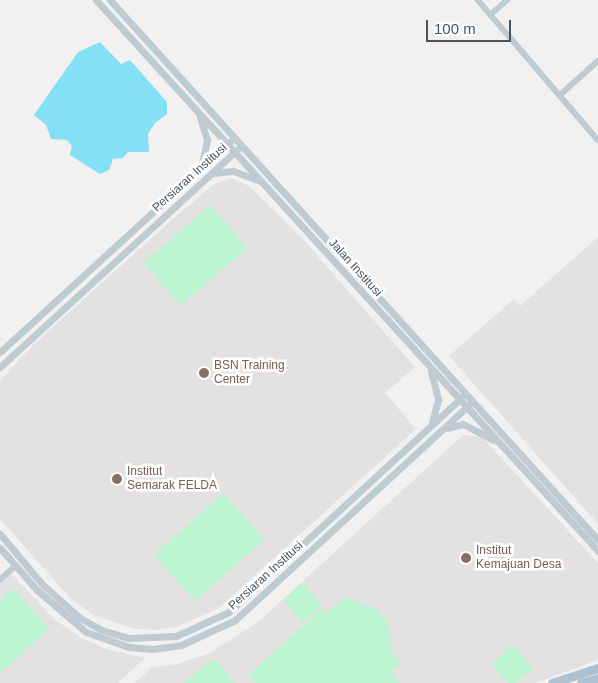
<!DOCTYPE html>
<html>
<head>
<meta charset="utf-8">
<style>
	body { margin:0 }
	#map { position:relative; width:598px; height:683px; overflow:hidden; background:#f3f0f0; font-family:Helvetica,sans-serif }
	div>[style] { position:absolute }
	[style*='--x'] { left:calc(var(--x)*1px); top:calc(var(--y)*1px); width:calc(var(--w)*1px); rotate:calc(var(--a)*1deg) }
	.education>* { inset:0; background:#e4e1e2 }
	.green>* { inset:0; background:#bbf4cf; transform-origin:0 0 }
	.water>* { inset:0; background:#84e1f5 }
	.minor>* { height:5.5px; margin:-2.75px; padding:0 2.75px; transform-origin:2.75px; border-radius:2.75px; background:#bfcbd3 }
	.tertiary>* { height:7px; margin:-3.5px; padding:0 3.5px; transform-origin:3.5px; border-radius:3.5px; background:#bfcbd3 }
	.primary>* { height:9px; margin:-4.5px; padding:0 4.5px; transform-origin:4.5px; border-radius:4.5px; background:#adc1d1 }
	.dots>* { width:14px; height:14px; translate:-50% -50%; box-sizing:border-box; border:2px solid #fff; border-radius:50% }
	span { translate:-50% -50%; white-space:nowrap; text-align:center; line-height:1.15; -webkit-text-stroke:5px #fff; paint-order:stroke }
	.street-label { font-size:12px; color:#465460 }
	.education-label { font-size:12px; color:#785e54 }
	.left { translate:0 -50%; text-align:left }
	.scale { position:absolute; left:426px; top:20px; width:85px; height:22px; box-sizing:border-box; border:2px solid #465460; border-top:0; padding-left:6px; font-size:15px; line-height:18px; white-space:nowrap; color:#465460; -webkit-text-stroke:4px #fff; paint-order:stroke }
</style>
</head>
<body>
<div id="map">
	<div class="education">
		<i style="clip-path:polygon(231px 178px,249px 186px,300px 236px,415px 367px,385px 393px,416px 429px,219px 608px,179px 626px,157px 630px,135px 629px,93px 615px,71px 599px,0 519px,0 381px,33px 345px,175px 217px,213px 185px)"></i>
		<i style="clip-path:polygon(598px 237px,598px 524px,449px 356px,514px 299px,520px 306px)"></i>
		<i style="clip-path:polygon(463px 435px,482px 437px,598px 563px,598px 660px,535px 683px,135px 683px,152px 667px,177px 664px,208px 654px,258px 622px)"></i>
		<i style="clip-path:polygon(11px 573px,54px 619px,80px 637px,106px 649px,145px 658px,118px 683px,0 683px,0 584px)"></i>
	</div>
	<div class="green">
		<i style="left:210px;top:205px;width:57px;height:88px;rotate:49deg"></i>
		<i style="left:223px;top:493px;width:62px;height:93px;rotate:48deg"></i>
		<i style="left:303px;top:583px;width:30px;height:26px;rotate:50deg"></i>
		<i style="clip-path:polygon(13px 588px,49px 629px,0 673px,0 600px)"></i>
		<i style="clip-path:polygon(345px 597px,376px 609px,390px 624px,391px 652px,401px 663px,391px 672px,400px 683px,255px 683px,249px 674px,323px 608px,327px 613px)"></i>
		<i style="clip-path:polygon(512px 645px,533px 668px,516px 683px,508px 683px,491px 664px)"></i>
		<i style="clip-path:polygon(214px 658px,235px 683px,183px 683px)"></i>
	</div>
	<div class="water">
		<i style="clip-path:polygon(100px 42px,121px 64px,130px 60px,167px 102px,167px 114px,155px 123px,148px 134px,149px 152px,128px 152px,123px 158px,113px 159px,109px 170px,100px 174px,70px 155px,72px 146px,67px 140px,51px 139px,46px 125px,34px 115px,78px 52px)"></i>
	</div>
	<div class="minor">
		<i style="--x:478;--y:0;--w:184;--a:49.4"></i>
		<i style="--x:490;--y:15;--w:23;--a:-41"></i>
		<i style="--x:560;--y:95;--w:51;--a:-41.8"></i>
		<i style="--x:0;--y:580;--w:21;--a:-43"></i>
	</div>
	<div class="tertiary">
		<i style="--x:96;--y:0;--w:745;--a:47.66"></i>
		<i style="--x:110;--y:0;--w:728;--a:47.9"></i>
		<i style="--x:200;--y:117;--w:24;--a:73"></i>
		<i style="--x:207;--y:140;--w:25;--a:102"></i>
		<i style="--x:213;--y:173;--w:20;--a:-6"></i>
		<i style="--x:233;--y:171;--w:27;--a:20"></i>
		<i style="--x:0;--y:352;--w:312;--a:-42.5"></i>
		<i style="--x:0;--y:367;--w:323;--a:-42.5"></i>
		<i style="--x:431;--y:371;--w:30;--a:76"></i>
		<i style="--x:438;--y:400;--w:24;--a:105"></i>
		<i style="--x:447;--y:428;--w:16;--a:-14"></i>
		<i style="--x:463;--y:424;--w:34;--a:28"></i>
		<i style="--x:0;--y:534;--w:65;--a:50"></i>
		<i style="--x:42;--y:584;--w:51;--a:41.8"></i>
		<i style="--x:80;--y:618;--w:25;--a:29"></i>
		<i style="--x:102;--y:630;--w:28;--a:17"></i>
		<i style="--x:129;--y:638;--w:47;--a:-2.4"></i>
		<i style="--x:176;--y:636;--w:58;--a:-24.4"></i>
		<i style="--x:229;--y:612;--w:317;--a:-42.7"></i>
		<i style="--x:0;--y:548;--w:56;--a:48.6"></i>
		<i style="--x:37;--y:590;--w:65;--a:40.6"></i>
		<i style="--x:86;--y:632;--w:46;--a:19.2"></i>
		<i style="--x:129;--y:647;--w:24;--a:5"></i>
		<i style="--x:153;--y:649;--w:28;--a:-8"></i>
		<i style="--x:181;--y:645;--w:60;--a:-24.8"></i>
		<i style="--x:235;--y:620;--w:318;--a:-42.6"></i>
	</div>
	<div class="primary">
		<i style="--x:552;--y:683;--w:48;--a:-18.1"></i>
		<i style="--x:581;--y:683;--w:18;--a:-16"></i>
	</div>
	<div class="dots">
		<i style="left:204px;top:373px;background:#8d6e63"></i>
		<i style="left:117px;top:479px;background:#8d6e63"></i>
		<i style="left:466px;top:558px;background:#8d6e63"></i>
	</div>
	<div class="street-label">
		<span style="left:190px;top:178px;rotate:-42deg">Persiaran Institusi</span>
		<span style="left:355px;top:268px;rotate:48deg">Jalan Institusi</span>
		<span style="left:266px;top:576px;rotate:-42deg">Persiaran Institusi</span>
	</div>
	<div class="education-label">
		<span class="left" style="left:214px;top:373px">BSN Training<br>Center</span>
		<span class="left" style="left:127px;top:479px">Institut<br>Semarak FELDA</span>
		<span class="left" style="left:476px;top:558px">Institut<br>Kemajuan Desa</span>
	</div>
	<div class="scale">100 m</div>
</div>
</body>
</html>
